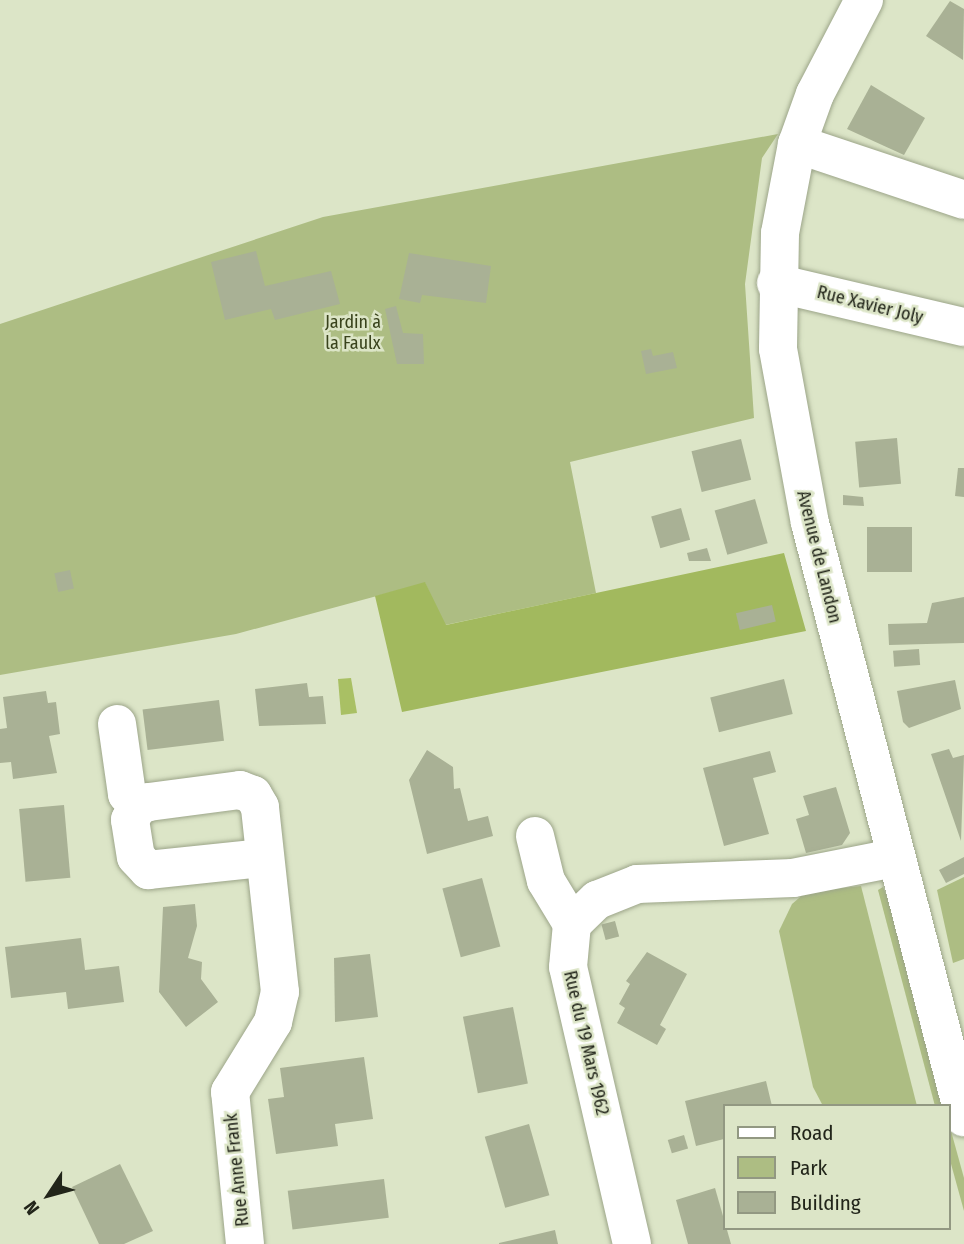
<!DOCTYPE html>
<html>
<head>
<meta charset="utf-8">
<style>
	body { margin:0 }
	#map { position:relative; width:964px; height:1244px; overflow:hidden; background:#dce5c7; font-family:"Fira Sans Condensed",sans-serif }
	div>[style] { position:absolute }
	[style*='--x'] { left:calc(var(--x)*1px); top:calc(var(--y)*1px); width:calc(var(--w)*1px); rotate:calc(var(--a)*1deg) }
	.green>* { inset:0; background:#adbd83 }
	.forest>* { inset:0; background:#a2b95e }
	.water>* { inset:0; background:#a9c064 }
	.building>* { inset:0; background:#a9b195; transform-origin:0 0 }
	.roads { filter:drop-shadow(0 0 2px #9ca589) drop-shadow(0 0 2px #9ca589) }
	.minor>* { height:38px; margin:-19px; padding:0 19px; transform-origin:19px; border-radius:19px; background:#fff }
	span { translate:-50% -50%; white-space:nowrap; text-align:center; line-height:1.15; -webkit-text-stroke:5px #dce5c7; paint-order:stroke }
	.street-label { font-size:18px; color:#22251a }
	.park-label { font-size:18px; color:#39431c }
	.legend { position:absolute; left:723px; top:1104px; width:228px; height:126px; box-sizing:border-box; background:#dce5c7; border:2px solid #929882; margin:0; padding:9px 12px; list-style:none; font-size:21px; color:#22251a }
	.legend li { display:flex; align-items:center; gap:14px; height:35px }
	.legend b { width:35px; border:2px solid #929882 }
	.north { position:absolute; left:14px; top:1160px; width:70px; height:70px; -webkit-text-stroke:5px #dce5c7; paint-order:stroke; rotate:234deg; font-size:19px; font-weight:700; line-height:28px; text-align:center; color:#22251a }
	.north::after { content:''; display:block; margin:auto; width:24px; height:32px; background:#22251a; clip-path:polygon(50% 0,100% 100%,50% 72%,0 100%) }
</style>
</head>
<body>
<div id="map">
	<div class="green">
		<i style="clip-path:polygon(778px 134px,762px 158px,745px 284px,754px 418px,570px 462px,596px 593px,445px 625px,425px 583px,236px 634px,0 675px,0 324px,323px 217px)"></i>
		<i style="clip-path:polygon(964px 877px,964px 959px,953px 963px,937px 890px)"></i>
		<i style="clip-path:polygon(861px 886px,917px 1106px,823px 1106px,813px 1087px,779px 931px,792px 904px,806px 892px)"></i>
		<i style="clip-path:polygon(883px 887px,889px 901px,945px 1106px,935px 1106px,878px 890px)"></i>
		<i style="clip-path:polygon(948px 1120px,964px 1178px,964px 1211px,948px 1153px)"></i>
	</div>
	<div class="forest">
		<i style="clip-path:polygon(784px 553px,806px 631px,402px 712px,375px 596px,425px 582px,446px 625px)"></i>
	</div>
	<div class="water">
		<i style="clip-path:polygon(351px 678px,357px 713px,341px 715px,338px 679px)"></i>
	</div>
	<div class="building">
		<i style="clip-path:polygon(950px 1px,964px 9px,963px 60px,926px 36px)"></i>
		<i style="clip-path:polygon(871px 85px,925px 118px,904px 155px,847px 129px)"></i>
		<i style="clip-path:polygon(256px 251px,265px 286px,331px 271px,340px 304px,275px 320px,271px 309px,225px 320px,211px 262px)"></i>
		<i style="clip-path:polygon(409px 253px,491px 266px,486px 303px,422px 295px,420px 303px,399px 299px)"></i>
		<i style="clip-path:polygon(396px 306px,403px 333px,423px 334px,424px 364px,397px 364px,385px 309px)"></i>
		<i style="clip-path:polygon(651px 349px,653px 356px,673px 352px,677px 368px,646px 374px,641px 351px)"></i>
		<i style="left:897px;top:438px;width:46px;height:42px;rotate:85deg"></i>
		<i style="left:741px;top:439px;width:42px;height:51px;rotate:76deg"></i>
		<i style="clip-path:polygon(958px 468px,964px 468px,964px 497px,955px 496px)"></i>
		<i style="clip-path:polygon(843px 495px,863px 497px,864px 506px,843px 505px)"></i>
		<i style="left:755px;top:499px;width:46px;height:42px;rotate:74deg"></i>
		<i style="left:681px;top:508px;width:33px;height:31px;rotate:74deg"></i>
		<i style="left:867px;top:527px;width:45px;height:45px"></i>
		<i style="clip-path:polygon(707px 548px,711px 561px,689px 561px,687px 553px)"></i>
		<i style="left:70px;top:570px;width:19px;height:16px;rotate:78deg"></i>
		<i style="clip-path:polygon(964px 597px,964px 643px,889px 645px,888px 624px,927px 623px,932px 603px)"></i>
		<i style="left:772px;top:605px;width:17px;height:37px;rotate:77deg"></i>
		<i style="left:919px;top:649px;width:16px;height:26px;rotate:86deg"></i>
		<i style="left:784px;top:679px;width:36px;height:76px;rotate:76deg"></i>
		<i style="clip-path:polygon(955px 680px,961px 709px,909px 728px,903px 722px,897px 691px)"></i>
		<i style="clip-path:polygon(307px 683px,309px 697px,323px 696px,326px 724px,259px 726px,255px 689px)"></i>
		<i style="clip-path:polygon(46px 691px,48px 703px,56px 702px,60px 734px,49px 736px,57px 773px,13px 779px,11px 762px,0 763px,0 729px,7px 728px,3px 697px)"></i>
		<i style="left:219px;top:700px;width:41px;height:77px;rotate:83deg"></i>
		<i style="clip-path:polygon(949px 749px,953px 758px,964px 755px,961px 841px,931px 754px)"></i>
		<i style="clip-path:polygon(427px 750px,453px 767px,454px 789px,460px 788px,468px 821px,488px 816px,493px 836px,427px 854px,409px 780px)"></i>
		<i style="clip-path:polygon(770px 751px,776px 772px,753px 778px,769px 834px,724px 846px,703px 768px)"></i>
		<i style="clip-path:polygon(836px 787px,850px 833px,842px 845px,806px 853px,796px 819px,809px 815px,803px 796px)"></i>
		<i style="left:64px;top:805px;width:73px;height:45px;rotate:85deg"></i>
		<i style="clip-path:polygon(964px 857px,964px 874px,946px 883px,939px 870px)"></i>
		<i style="left:482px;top:878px;width:71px;height:41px;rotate:75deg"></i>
		<i style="clip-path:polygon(195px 904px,197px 926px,188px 958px,202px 962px,201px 979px,218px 1002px,186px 1027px,159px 992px,163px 907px)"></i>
		<i style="left:615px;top:921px;width:16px;height:14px;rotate:75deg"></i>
		<i style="clip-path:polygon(81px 938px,85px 970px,119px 966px,124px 1002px,68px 1009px,66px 992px,11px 998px,5px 947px)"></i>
		<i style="clip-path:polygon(647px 952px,687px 974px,660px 1025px,666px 1029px,657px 1045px,617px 1023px,625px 1008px,619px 1004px,630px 984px,626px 981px)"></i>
		<i style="clip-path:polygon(370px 954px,378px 1017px,335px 1022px,334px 958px)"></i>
		<i style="left:513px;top:1007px;width:78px;height:51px;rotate:79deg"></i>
		<i style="clip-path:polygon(364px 1057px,373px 1119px,335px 1124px,338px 1146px,276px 1154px,268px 1099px,284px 1097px,280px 1068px)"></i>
		<i style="clip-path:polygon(766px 1081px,772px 1106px,724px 1106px,724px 1139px,696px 1146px,685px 1101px)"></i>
		<i style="left:529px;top:1124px;width:74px;height:46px;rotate:74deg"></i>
		<i style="left:684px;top:1135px;width:14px;height:17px;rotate:73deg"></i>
		<i style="clip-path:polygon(120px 1164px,153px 1231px,124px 1244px,99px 1244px,72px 1187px)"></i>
		<i style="left:384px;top:1179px;width:39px;height:97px;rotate:83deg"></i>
		<i style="clip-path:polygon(715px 1188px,731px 1244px,688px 1244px,676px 1200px)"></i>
		<i style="clip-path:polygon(555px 1230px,558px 1244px,499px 1244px,499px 1243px)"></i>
	</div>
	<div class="roads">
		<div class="minor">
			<i style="--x:864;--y:0;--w:106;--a:117.5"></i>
			<i style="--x:815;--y:94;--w:53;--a:109.8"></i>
			<i style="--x:797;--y:144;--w:91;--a:100.8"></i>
			<i style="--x:780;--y:233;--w:116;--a:91"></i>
			<i style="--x:778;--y:349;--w:177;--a:79.6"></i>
			<i style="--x:810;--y:523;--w:614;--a:75.47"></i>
			<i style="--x:797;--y:144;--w:176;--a:18.5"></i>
			<i style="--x:776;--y:283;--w:193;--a:13.2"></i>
			<i style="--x:117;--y:724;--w:71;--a:81.9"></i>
			<i style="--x:127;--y:794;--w:16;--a:47"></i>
			<i style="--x:535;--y:836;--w:46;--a:76.3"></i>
			<i style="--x:546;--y:881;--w:50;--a:58.8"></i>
			<i style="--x:245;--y:1244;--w:153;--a:-95.6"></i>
			<i style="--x:230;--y:1092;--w:82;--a:-58.4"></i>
			<i style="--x:273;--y:1022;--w:31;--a:-77"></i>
			<i style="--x:280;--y:992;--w:186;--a:-96.2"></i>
			<i style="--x:260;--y:807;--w:14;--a:-120"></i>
			<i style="--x:253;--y:795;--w:14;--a:-159"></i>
			<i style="--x:240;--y:790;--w:92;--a:172.5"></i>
			<i style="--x:149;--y:802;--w:12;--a:160"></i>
			<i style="--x:138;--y:806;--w:16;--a:120"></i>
			<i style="--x:130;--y:820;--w:37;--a:81"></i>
			<i style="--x:136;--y:857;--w:18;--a:47"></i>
			<i style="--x:148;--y:870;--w:116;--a:-6"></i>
			<i style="--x:632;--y:1244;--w:284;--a:-103"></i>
			<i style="--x:568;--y:967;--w:43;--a:-84.7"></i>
			<i style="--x:572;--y:924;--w:35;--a:-44"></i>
			<i style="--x:597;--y:900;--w:43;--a:-21.8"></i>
			<i style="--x:637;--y:884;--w:156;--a:-2.2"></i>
			<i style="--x:793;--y:878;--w:103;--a:-11.2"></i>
		</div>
	</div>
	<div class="street-label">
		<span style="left:870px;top:305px;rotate:14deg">Rue Xavier Joly</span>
		<span style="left:819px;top:557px;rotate:76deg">Avenue de Landon</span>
		<span style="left:586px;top:1043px;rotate:77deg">Rue du 19 Mars 1962</span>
		<span style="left:237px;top:1170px;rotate:-96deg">Rue Anne Frank</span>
	</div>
	<div class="park-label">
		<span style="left:353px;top:333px">Jardin à<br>la Faulx</span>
	</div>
	<ul class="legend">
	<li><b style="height:9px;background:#fff"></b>Road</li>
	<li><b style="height:19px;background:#adbd83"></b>Park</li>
	<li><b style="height:19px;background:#a9b195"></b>Building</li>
	</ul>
	<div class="north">N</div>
</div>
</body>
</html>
